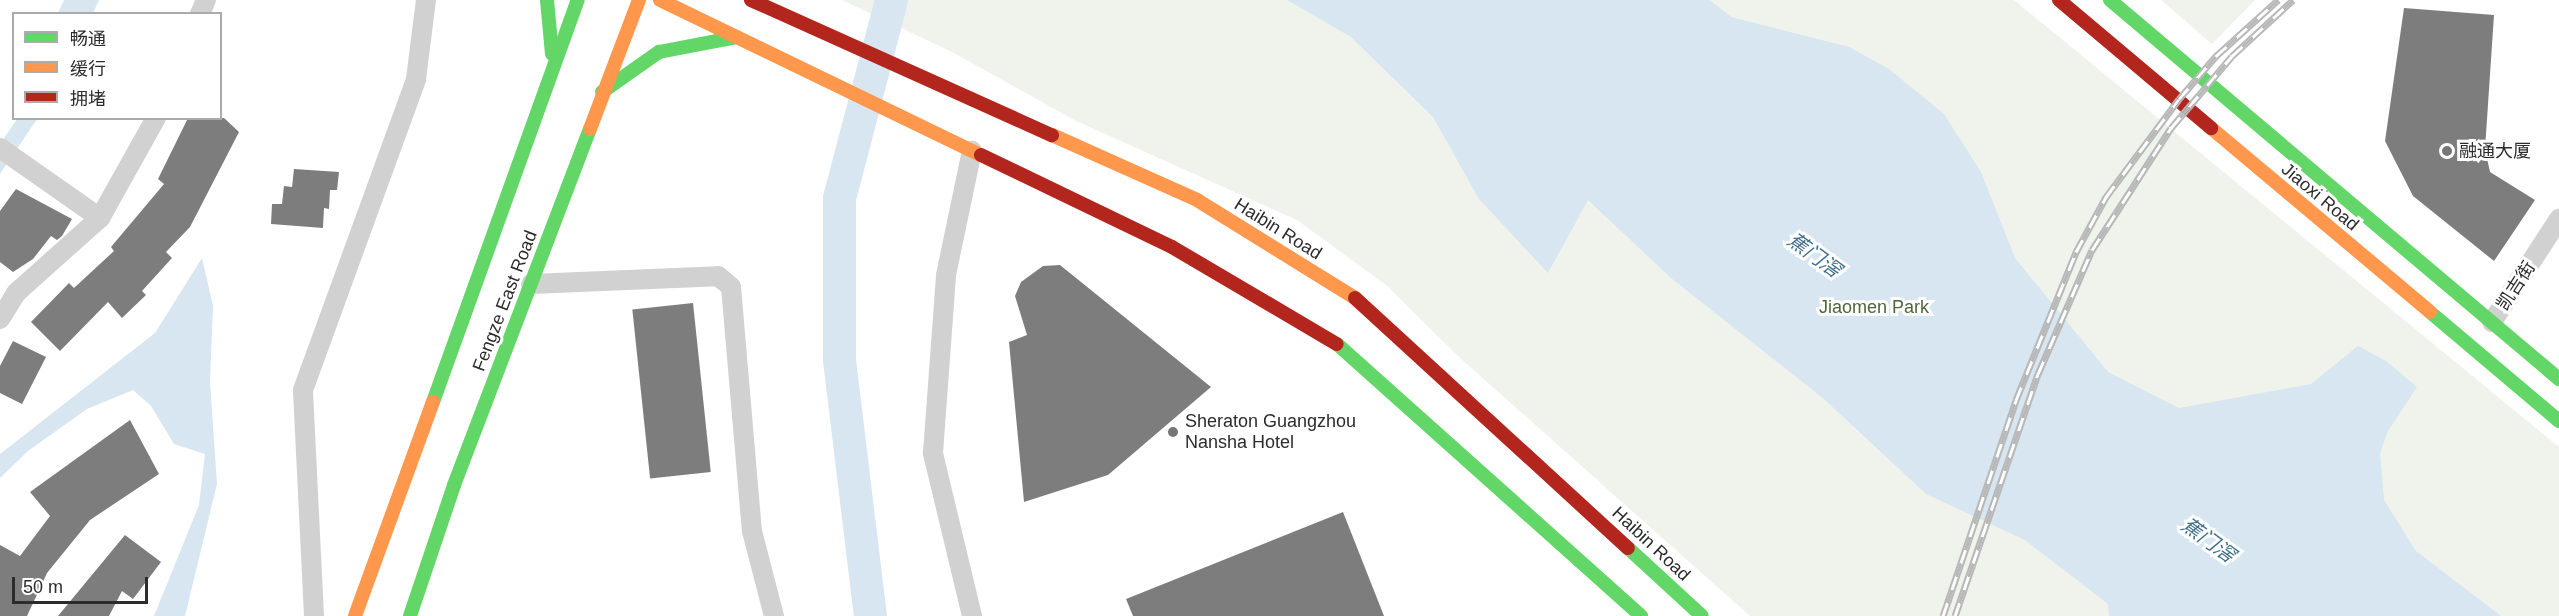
<!DOCTYPE html>
<html>
<head>
<meta charset="utf-8">
<style>
	body { margin:0 }
	#map { position:relative; width:2559px; height:616px; overflow:hidden; background:#fff; font-family:Arial,"Noto Sans SC",sans-serif }
	div>[style] { position:absolute }
	[style*='--x'] { left:calc(var(--x)*1px); top:calc(var(--y)*1px); width:calc(var(--w)*1px); rotate:calc(var(--a)*1deg) }
	.green>* { inset:0; background:#eff3eb }
	.water>* { inset:0; background:#d7e6f0 }
	.river>* { height:33px; margin:-16.5px; padding:0 16.5px; transform-origin:16.5px; border-radius:16.5px; background:#d7e6f0 }
	.building>* { inset:0; background:#7d7d7d; transform-origin:0 0 }
	.street>* { height:20px; margin:-10px; padding:0 10px; transform-origin:10px; border-radius:10px; background:#d1d1d1 }
	.fast>* { height:14px; margin:-7px; padding:0 7px; transform-origin:7px; border-radius:7px; background:#63d668 }
	.slow>* { height:14px; margin:-7px; padding:0 7px; transform-origin:7px; border-radius:7px; background:#ff974d }
	.jam>* { height:14px; margin:-7px; padding:0 7px; transform-origin:7px; border-radius:7px; background:#b3261e }
	.rail>* { height:7px; margin-top:-3.5px; transform-origin:0; background:repeating-linear-gradient(90deg,#fff 0 14px,#b8b8b8 0 28px); box-sizing:border-box; border-block:2px solid #b8b8b8 }
	.dots>* { width:16px; height:16px; translate:-50% -50%; box-sizing:border-box; border:3px solid #fff; border-radius:50% }
	span { translate:-50% -50%; white-space:nowrap; text-align:center; line-height:1.15; -webkit-text-stroke:6px #fff; paint-order:stroke }
	.poi-label { font-size:18px; color:#2c2c2c }
	.left { translate:0 -50%; text-align:left }
	.street-label { font-size:18px; color:#2c2c2c }
	.park-label { font-size:18px; color:#50653c }
	.water-label { font-size:20px; color:#3e6e8a; font-style:italic }
	.legend { position:absolute; left:12px; top:12px; width:210px; height:108px; box-sizing:border-box; background:#fff; border:2px solid #ababab; margin:0; padding:8px 10px; list-style:none; font-size:18px; color:#2c2c2c }
	.legend li { display:flex; align-items:center; gap:12px; height:30px }
	.legend b { width:30px; border:2px solid #ababab }
	.scale { position:absolute; left:12px; top:577px; width:136px; height:27px; box-sizing:border-box; border:3px solid #2c2c2c; border-top:0; padding-left:8px; font-size:18px; line-height:21px; white-space:nowrap; color:#2c2c2c; -webkit-text-stroke:4px #fff; paint-order:stroke }
</style>
</head>
<body>
<div id="map">
	<div class="green">
		<i style="clip-path:polygon(842px 0,2014px 0,2559px 447px,2559px 616px,1750px 616px,1459px 357px,1386px 285px,1297px 220px,1076px 121px,954px 53px)"></i>
		<i style="clip-path:polygon(2161px 0,2255px 0,2212px 44px)"></i>
	</div>
	<div class="water">
		<i style="clip-path:polygon(64px 0,99px 0,93px 13px,58px 13px)"></i>
		<i style="clip-path:polygon(1287px 0,1710px 0,1731px 17px,1849px 47px,1889px 69px,1944px 114px,1981px 172px,2015px 258px,2108px 372px,2179px 408px,2311px 384px,2358px 346px,2386px 361px,2417px 387px,2388px 431px,2380px 453px,2384px 500px,2416px 551px,2501px 616px,2109px 616px,2108px 604px,2025px 540px,1926px 494px,1824px 399px,1671px 278px,1588px 200px,1548px 273px,1479px 199px,1433px 117px,1351px 37px)"></i>
		<i style="clip-path:polygon(17px 119px,37px 119px,0 174px,0 144px)"></i>
		<i style="clip-path:polygon(202px 258px,213px 306px,210px 382px,217px 484px,185px 616px,154px 616px,199px 505px,205px 454px,174px 444px,151px 406px,133px 390px,87px 409px,28px 451px,0 478px,0 454px,155px 333px)"></i>
	</div>
	<div class="river">
		<i style="--x:870;--y:616;--w:259;--a:-96.9"></i>
		<i style="--x:839;--y:359;--w:161;--a:-90"></i>
		<i style="--x:839;--y:198;--w:205;--a:-75.3"></i>
	</div>
	<div class="building">
		<i style="clip-path:polygon(2404px 8px,2494px 15px,2485px 149px,2490px 172px,2535px 200px,2494px 261px,2413px 196px,2385px 141px)"></i>
		<i style="clip-path:polygon(188px 118px,224px 118px,239px 132px,190px 227px,166px 252px,172px 258px,142px 291px,146px 295px,122px 318px,108px 302px,60px 351px,31px 322px,69px 283px,74px 288px,114px 251px,111px 247px,164px 184px,158px 179px)"></i>
		<i style="clip-path:polygon(294px 169px,339px 172px,337px 190px,330px 190px,329px 209px,324px 208px,323px 228px,271px 224px,272px 204px,282px 204px,284px 186px,292px 187px)"></i>
		<i style="clip-path:polygon(16px 189px,72px 219px,62px 236px,57px 240px,51px 236px,33px 259px,13px 272px,0 262px,0 211px)"></i>
		<i style="clip-path:polygon(1060px 265px,1211px 387px,1108px 475px,1024px 502px,1009px 342px,1027px 335px,1015px 296px,1021px 282px,1043px 266px)"></i>
		<i style="left:693px;top:303px;width:170px;height:61px;rotate:84deg"></i>
		<i style="clip-path:polygon(13px 341px,46px 357px,22px 404px,0 393px,0 366px)"></i>
		<i style="clip-path:polygon(130px 420px,159px 474px,90px 520px,47px 573px,27px 616px,0 616px,0 545px,20px 556px,50px 516px,30px 492px)"></i>
		<i style="clip-path:polygon(1343px 512px,1384px 616px,1133px 616px,1126px 599px)"></i>
		<i style="clip-path:polygon(125px 535px,161px 562px,133px 599px,122px 591px,109px 616px,58px 616px)"></i>
	</div>
	<div class="street">
		<i style="--x:200;--y:14;--w:15;--a:-67"></i>
		<i style="--x:0;--y:148;--w:122;--a:35"></i>
		<i style="--x:531;--y:284;--w:187;--a:-2.4"></i>
		<i style="--x:718;--y:276;--w:17;--a:40"></i>
		<i style="--x:731;--y:287;--w:245;--a:85.1"></i>
		<i style="--x:752;--y:531;--w:88;--a:75.5"></i>
		<i style="--x:0;--y:319;--w:31;--a:-58"></i>
		<i style="--x:16;--y:293;--w:113;--a:-41.8"></i>
		<i style="--x:100;--y:218;--w:115;--a:-60.8"></i>
		<i style="--x:2492;--y:322;--w:123;--a:-57"></i>
		<i style="--x:314;--y:616;--w:226;--a:-92.8"></i>
		<i style="--x:303;--y:390;--w:331;--a:-70"></i>
		<i style="--x:416;--y:79;--w:80;--a:-82.8"></i>
		<i style="--x:972;--y:616;--w:168;--a:-103.5"></i>
		<i style="--x:933;--y:453;--w:178;--a:-85.8"></i>
		<i style="--x:946;--y:275;--w:127;--a:-78.2"></i>
	</div>
	<div class="fast">
		<i style="--x:547;--y:0;--w:54;--a:84.7"></i>
		<i style="--x:2110;--y:0;--w:588;--a:40.17"></i>
		<i style="--x:602;--y:92;--w:70;--a:-35.1"></i>
		<i style="--x:659;--y:52;--w:79;--a:-10.9"></i>
		<i style="--x:2430;--y:312;--w:169;--a:40.2"></i>
		<i style="--x:1337;--y:344;--w:408;--a:41.8"></i>
		<i style="--x:433;--y:402;--w:427;--a:-70.2"></i>
		<i style="--x:1628;--y:548;--w:100;--a:42.6"></i>
		<i style="--x:410;--y:616;--w:138;--a:-71.4"></i>
		<i style="--x:454;--y:485;--w:381;--a:-69.1"></i>
	</div>
	<div class="slow">
		<i style="--x:660;--y:0;--w:356;--a:25.8"></i>
		<i style="--x:2211;--y:128;--w:286;--a:40"></i>
		<i style="--x:590;--y:129;--w:138;--a:-69.2"></i>
		<i style="--x:1052;--y:135;--w:159;--a:24.1"></i>
		<i style="--x:1197;--y:200;--w:186;--a:31.8"></i>
		<i style="--x:355;--y:616;--w:228;--a:-70"></i>
	</div>
	<div class="jam">
		<i style="--x:751;--y:0;--w:330;--a:24.2"></i>
		<i style="--x:2059;--y:0;--w:199;--a:40.1"></i>
		<i style="--x:981;--y:155;--w:212;--a:25.7"></i>
		<i style="--x:1172;--y:247;--w:191;--a:30.5"></i>
		<i style="--x:1355;--y:298;--w:370;--a:42.5"></i>
	</div>
	<div class="rail">
		<i style="--x:1943;--y:616;--w:228;--a:-71.3"></i>
		<i style="--x:2016;--y:400;--w:160;--a:-67.9"></i>
		<i style="--x:2076;--y:252;--w:63;--a:-61.4"></i>
		<i style="--x:2106;--y:197;--w:122;--a:-53.3"></i>
		<i style="--x:2179;--y:99;--w:57;--a:-49.3"></i>
		<i style="--x:2216;--y:56;--w:84;--a:-42.1"></i>
		<i style="--x:1955;--y:616;--w:256;--a:-71.1"></i>
		<i style="--x:2038;--y:374;--w:135;--a:-66.5"></i>
		<i style="--x:2092;--y:250;--w:145;--a:-57.1"></i>
		<i style="--x:2171;--y:128;--w:94;--a:-49.7"></i>
		<i style="--x:2232;--y:56;--w:83;--a:-42.6"></i>
	</div>
	<div class="dots">
		<i style="left:2447px;top:151px;background:#767676"></i>
		<i style="left:1173px;top:432px;background:#767676"></i>
	</div>
	<div class="poi-label">
		<span class="left" style="left:2459px;top:151px">融通大厦</span>
		<span class="left" style="left:1185px;top:432px">Sheraton Guangzhou<br>Nansha Hotel</span>
	</div>
	<div class="street-label">
		<span style="left:2320px;top:197px;rotate:40deg">Jiaoxi Road</span>
		<span style="left:1278px;top:229px;rotate:32deg">Haibin Road</span>
		<span style="left:2516px;top:286px;rotate:-57deg">凯吉街</span>
		<span style="left:505px;top:301px;rotate:-69deg">Fengze East Road</span>
		<span style="left:1651px;top:544px;rotate:43deg">Haibin Road</span>
	</div>
	<div class="park-label">
		<span style="left:1874px;top:307px">Jiaomen Park</span>
	</div>
	<div class="water-label">
		<span style="left:1814px;top:255px;rotate:36deg">蕉门滘</span>
		<span style="left:2208px;top:540px;rotate:36deg">蕉门滘</span>
	</div>
	<ul class="legend">
	<li><b style="height:8px;background:#63d668"></b>畅通</li>
	<li><b style="height:8px;background:#ff974d"></b>缓行</li>
	<li><b style="height:8px;background:#b3261e"></b>拥堵</li>
	</ul>
	<div class="scale">50 m</div>
</div>
</body>
</html>
